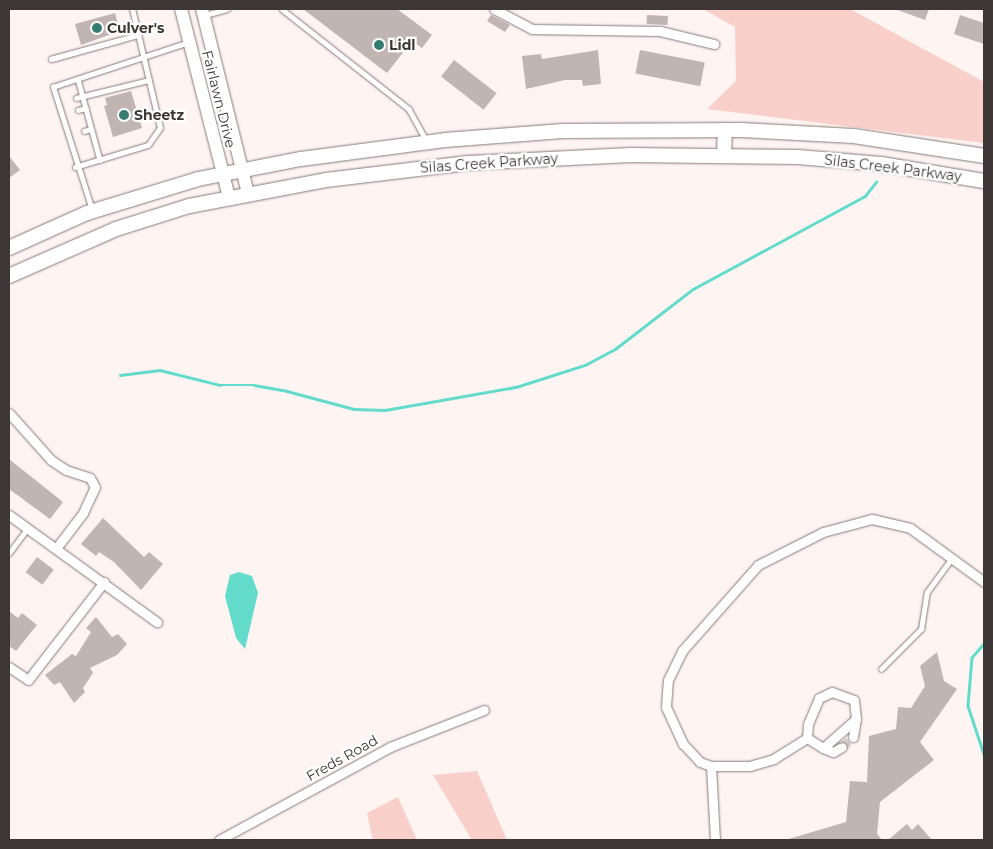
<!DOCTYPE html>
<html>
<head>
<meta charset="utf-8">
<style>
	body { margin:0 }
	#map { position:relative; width:993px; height:849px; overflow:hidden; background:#fef4f2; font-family:Montserrat,sans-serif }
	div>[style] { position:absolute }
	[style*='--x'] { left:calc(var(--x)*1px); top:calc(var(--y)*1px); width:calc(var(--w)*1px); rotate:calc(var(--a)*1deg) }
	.green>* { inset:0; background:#f9cfc9 }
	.water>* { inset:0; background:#63dbcb }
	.stream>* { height:2.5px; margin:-1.25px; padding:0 1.25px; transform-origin:1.25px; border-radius:1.25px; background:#63dbcb }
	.building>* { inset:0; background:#c1b5b4; transform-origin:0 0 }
	.street-tunnel>* { height:9px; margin-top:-4.5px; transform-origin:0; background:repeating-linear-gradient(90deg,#d7cecc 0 9px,transparent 0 13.5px) }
	.roads { filter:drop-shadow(0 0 1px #857a79) drop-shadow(0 0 1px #857a79) }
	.lane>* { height:4.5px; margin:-2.25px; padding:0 2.25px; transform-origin:2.25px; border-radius:2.25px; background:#fff }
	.street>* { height:9px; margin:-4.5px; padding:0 4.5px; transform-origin:4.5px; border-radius:4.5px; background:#fff }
	.secondary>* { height:12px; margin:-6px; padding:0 6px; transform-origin:6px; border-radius:6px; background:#fff }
	.primary>* { height:14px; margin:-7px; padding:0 7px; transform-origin:7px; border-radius:7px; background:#fff }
	.dots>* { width:14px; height:14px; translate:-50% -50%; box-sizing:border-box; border:2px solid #fff; border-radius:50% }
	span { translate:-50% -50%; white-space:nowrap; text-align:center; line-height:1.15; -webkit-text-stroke:4.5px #fff; paint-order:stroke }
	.poi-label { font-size:14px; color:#3c3736; font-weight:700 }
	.left { translate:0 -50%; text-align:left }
	.street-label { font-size:14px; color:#3c3736 }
	.frame { position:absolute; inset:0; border:10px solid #3c3736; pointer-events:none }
</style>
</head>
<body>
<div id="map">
	<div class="green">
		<i style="clip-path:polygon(703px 9px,850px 9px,984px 82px,984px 143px,707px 109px,736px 81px,735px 27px)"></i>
		<i style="clip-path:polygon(477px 771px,507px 840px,472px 840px,433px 775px)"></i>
		<i style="clip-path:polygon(398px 797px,417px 840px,373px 840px,367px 813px)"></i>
	</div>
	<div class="water">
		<i style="clip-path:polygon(239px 572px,252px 576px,258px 593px,245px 649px,236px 638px,225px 596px,230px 575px)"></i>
	</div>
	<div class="stream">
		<i style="--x:120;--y:375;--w:40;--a:-7.1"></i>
		<i style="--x:160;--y:370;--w:62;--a:14"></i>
		<i style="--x:220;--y:385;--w:34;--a:0"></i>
		<i style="--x:254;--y:385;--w:34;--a:10"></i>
		<i style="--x:287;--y:391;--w:69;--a:15"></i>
		<i style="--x:354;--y:409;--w:31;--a:2"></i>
		<i style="--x:385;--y:410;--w:133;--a:-10"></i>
		<i style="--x:516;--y:387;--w:72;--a:-17.7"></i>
		<i style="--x:585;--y:365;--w:34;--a:-28"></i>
		<i style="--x:615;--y:349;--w:98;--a:-37.6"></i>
		<i style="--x:693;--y:289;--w:196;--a:-28.4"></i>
		<i style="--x:865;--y:196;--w:18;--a:-52"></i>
		<i style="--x:984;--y:644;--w:18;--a:131"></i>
		<i style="--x:972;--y:658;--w:48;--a:94.8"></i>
		<i style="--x:968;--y:706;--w:51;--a:71.6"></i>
	</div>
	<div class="building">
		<i style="clip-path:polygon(303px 9px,397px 9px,432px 35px,422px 48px,412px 41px,387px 73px)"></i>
		<i style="clip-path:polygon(895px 9px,929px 9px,925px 20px)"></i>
		<i style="clip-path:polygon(115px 13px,120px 31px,81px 45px,75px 24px)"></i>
		<i style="clip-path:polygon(491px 15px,510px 25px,505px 32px,487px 21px)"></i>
		<i style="left:647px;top:15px;width:21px;height:9px;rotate:3deg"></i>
		<i style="clip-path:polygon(960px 15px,984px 23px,984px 44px,954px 34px)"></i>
		<i style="clip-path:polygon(598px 50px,601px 84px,583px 86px,582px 80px,565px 80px,526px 89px,522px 56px,541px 54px,542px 59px)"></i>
		<i style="left:640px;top:50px;width:66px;height:24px;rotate:11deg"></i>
		<i style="left:454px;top:60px;width:54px;height:21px;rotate:38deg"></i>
		<i style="clip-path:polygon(131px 91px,142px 128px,113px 137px,104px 106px,107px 105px,105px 98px)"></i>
		<i style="clip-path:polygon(9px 156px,20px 170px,9px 178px)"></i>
		<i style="clip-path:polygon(9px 459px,63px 502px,50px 519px,9px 489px)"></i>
		<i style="clip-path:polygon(103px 518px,144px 557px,149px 552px,163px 564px,141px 590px,114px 562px,99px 552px,96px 556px,81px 544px)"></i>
		<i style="left:37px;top:557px;width:21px;height:19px;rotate:37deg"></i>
		<i style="clip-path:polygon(9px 611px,18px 618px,22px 613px,37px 625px,16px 651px,9px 646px)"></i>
		<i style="clip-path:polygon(96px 617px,112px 637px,118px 634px,127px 644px,117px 655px,90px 668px,93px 673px,83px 688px,85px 692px,74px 703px,60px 682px,54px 685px,45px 675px,72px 654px,76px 656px,91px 632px,86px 628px)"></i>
		<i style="clip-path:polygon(937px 652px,944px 681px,957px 689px,920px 742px,934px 760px,880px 802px,877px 834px,882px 840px,785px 840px,846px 822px,850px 781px,867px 782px,869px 736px,896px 729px,898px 707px,911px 708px,925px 686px,920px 666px)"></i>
		<i style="clip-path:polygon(907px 824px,912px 830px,918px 824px,932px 840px,888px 840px)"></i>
	</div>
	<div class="street-tunnel">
		<i style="--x:842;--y:747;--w:15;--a:-42"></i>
	</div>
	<div class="roads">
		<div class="lane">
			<i style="--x:282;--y:9;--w:162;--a:38.2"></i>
			<i style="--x:409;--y:109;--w:37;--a:61"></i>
			<i style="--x:205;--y:15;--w:23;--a:-15"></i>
			<i style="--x:51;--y:59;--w:90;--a:-15.4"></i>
			<i style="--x:51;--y:59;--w:75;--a:-15.5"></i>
			<i style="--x:78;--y:79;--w:84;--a:74.8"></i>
			<i style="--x:76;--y:98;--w:75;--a:-13.9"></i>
			<i style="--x:78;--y:110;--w:8;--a:-14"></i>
			<i style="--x:84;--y:131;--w:7;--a:-16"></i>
			<i style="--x:75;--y:167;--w:76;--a:-16.8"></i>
			<i style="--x:148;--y:145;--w:21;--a:-55"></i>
			<i style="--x:160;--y:128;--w:122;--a:-103.2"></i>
			<i style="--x:92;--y:210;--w:129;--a:-107.6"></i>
			<i style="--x:53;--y:87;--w:143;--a:-18.3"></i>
			<i style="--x:9;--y:553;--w:30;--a:-53"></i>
			<i style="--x:881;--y:669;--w:57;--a:-45"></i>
			<i style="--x:921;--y:629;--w:37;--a:-81"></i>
			<i style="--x:927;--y:592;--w:42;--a:-53.7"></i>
		</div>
		<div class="street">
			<i style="--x:494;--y:9;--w:43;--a:27.8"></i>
			<i style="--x:532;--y:29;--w:128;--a:0.9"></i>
			<i style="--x:660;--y:31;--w:56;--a:13.5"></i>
			<i style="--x:9;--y:413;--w:63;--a:48.2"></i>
			<i style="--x:51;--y:460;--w:18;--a:34"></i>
			<i style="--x:66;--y:470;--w:25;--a:18"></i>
			<i style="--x:90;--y:478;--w:10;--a:61"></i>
			<i style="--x:95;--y:487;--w:29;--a:115"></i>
			<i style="--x:83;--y:513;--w:43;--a:127.4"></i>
			<i style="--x:9;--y:515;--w:183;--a:35.9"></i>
			<i style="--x:9;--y:667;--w:23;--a:34"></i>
			<i style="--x:28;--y:680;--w:124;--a:-52.2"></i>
			<i style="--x:832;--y:692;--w:23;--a:20"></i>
			<i style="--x:854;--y:700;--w:19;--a:84"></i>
			<i style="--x:856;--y:719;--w:44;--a:138.7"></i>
			<i style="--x:823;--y:748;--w:19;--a:-148"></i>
			<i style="--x:807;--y:738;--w:14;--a:-86"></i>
			<i style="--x:808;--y:724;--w:28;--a:-67"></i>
			<i style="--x:819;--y:698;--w:14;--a:-25"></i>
			<i style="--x:853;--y:737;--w:18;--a:-81"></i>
			<i style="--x:807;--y:738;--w:39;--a:148"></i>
			<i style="--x:774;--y:759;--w:25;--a:164"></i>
			<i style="--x:750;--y:766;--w:39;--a:180"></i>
			<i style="--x:711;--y:766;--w:12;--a:-160"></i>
			<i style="--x:700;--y:762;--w:25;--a:-133"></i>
			<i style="--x:683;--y:744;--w:41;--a:-114.7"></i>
			<i style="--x:666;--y:707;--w:27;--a:-86"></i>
			<i style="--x:668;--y:680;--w:32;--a:-64"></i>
			<i style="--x:682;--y:651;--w:115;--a:-48.5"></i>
			<i style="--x:758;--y:565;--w:73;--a:-26.9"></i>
			<i style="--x:823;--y:532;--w:51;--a:-14.9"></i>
			<i style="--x:872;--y:519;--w:39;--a:13"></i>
			<i style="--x:910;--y:528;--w:92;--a:36.1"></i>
			<i style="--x:823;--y:748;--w:11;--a:22"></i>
			<i style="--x:833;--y:752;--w:10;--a:-29"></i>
			<i style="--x:711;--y:766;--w:74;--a:86.9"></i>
			<i style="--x:219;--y:840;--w:195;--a:-28.5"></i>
			<i style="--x:390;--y:747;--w:101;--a:-21.5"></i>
		</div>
		<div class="secondary">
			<i style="--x:181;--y:9;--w:194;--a:75.7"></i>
			<i style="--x:202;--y:9;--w:190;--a:76"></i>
		</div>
		<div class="primary">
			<i style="--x:724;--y:155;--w:25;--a:-88"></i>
			<i style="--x:9;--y:248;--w:85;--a:-24.2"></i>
			<i style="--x:87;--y:213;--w:116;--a:-17"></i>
			<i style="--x:198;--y:179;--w:105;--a:-11"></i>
			<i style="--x:301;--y:159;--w:145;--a:-7.5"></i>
			<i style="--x:445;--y:140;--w:118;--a:-4.4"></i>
			<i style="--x:563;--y:131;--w:178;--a:-0.3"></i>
			<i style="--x:741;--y:130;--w:113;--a:3"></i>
			<i style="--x:854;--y:136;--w:132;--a:8.7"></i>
			<i style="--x:9;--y:276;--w:117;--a:-23.7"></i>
			<i style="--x:116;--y:229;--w:77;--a:-17.5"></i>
			<i style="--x:189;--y:206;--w:139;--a:-10.7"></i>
			<i style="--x:326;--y:180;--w:143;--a:-6.8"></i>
			<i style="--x:468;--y:163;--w:163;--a:-2.8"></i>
			<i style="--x:631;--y:155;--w:167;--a:0.7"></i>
			<i style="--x:798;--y:157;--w:83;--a:4.8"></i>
			<i style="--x:881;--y:164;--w:104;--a:9.4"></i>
		</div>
	</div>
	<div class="dots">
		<i style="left:97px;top:28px;background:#377c73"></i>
		<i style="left:379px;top:45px;background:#377c73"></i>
		<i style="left:124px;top:115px;background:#377c73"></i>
	</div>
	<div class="poi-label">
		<span class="left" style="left:107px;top:28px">Culver's</span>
		<span class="left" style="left:389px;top:45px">Lidl</span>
		<span class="left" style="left:134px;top:115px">Sheetz</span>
	</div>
	<div class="street-label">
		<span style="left:219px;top:99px;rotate:76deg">Fairlawn Drive</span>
		<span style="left:489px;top:163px;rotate:-4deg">Silas Creek Parkway</span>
		<span style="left:893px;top:168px;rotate:7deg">Silas Creek Parkway</span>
		<span style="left:342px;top:758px;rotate:-29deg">Freds Road</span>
	</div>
	<div class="frame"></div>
</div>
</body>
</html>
